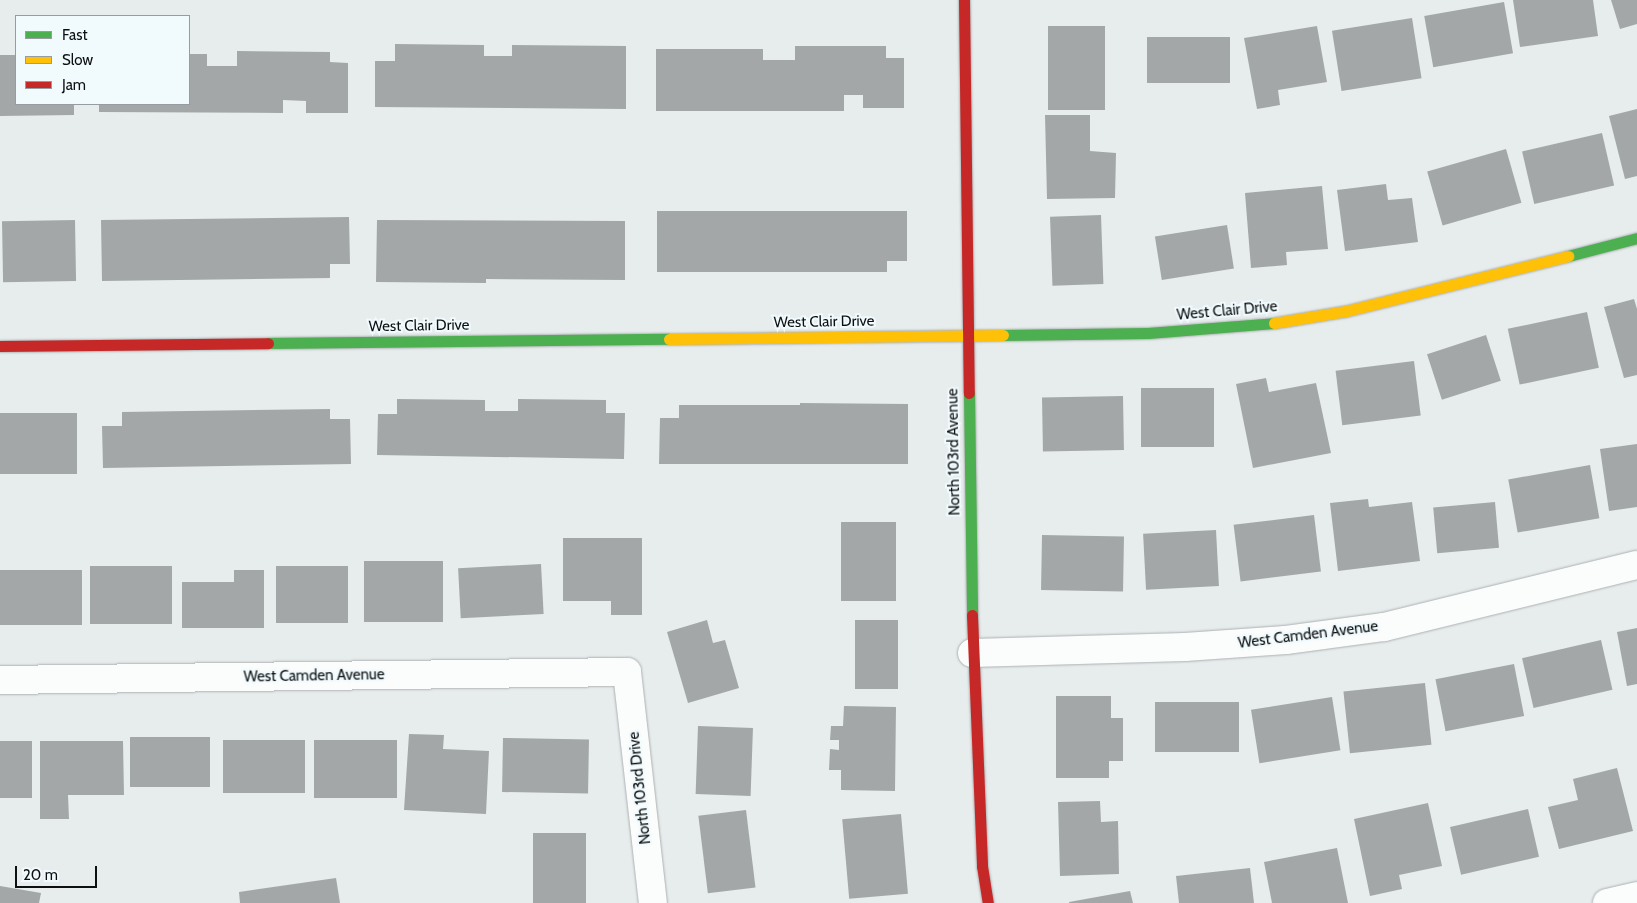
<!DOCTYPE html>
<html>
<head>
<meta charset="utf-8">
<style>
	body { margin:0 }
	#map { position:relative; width:1637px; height:903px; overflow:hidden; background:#e7eced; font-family:Cabin,sans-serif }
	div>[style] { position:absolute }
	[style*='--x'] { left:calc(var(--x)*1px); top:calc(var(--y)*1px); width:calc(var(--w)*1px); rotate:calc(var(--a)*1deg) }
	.building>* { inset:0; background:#a3a7a8; transform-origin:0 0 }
	.roads { filter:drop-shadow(0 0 1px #adb1b2) drop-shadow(0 0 1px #adb1b2) }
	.street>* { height:28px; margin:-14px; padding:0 14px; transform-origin:14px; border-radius:14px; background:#fbfcfc }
	.fast>* { height:11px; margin:-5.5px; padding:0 5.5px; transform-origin:5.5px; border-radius:5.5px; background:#4caf50 }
	.slow>* { height:11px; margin:-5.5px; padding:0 5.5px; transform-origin:5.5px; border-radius:5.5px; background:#ffc107 }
	.jam>* { height:11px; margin:-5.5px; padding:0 5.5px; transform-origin:5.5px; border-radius:5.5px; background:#c62828 }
	span { translate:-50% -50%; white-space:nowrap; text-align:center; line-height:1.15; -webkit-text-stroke:4px #f1fafd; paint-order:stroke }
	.street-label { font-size:15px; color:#0d1011 }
	.legend { position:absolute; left:15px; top:15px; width:175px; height:90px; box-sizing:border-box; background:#f1fafd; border:1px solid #969c9f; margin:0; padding:6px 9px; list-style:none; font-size:15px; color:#0d1011 }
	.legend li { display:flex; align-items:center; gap:10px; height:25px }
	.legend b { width:25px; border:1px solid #969c9f }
	.scale { position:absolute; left:15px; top:866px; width:82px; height:22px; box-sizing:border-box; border:2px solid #0d1011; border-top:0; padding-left:6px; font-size:15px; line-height:18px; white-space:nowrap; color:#0d1011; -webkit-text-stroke:4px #f1fafd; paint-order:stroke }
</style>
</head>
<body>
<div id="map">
	<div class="building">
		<i style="clip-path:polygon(1513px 0,1593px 0,1598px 36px,1520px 47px)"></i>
		<i style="clip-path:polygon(1611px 0,1637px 0,1637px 24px,1620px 29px)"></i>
		<i style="left:1504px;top:2px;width:52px;height:81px;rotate:80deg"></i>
		<i style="left:1412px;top:18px;width:61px;height:81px;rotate:81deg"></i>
		<i style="left:1048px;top:26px;width:57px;height:84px"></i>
		<i style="clip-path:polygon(1317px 26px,1327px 82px,1278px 90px,1280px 105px,1257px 109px,1244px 38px)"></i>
		<i style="left:1147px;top:37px;width:83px;height:46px"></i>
		<i style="clip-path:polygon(395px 44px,484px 45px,484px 56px,512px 56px,512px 45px,626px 46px,626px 109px,375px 107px,375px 61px,395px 61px)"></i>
		<i style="clip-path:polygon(795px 46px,886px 46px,886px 58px,904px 58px,904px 108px,863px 108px,863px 95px,844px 95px,844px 111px,656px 111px,656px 49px,763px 49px,763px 60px,795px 60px)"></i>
		<i style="clip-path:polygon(237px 51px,330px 52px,330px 62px,348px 63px,348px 113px,306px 113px,306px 101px,283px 100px,283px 113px,99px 112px,99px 104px,189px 104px,189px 54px,207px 54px,207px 66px,237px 66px)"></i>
		<i style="clip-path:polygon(0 55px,16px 55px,16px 104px,74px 104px,74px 115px,0 116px)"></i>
		<i style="clip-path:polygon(1637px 109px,1637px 176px,1625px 179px,1609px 116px)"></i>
		<i style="clip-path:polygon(1045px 115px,1090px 115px,1090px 151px,1116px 153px,1115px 198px,1047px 199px)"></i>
		<i style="left:1602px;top:133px;width:54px;height:82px;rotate:77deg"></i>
		<i style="left:1506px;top:149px;width:56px;height:82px;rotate:74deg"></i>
		<i style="clip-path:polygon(1386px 184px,1388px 200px,1412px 198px,1418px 242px,1345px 251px,1337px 190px)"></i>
		<i style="clip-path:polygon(1322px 186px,1328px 249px,1286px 252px,1287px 265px,1251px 268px,1245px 193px)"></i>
		<i style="clip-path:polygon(657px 211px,907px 211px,907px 261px,887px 261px,887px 272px,657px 272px)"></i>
		<i style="left:1101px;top:215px;width:69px;height:51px;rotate:88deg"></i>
		<i style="clip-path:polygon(349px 217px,350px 264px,330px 264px,330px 278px,102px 281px,101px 220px)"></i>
		<i style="left:75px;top:220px;width:61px;height:73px;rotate:89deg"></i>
		<i style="clip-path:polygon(377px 220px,625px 221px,625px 280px,486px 279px,486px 283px,376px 282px)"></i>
		<i style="left:1227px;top:225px;width:44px;height:73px;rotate:81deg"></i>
		<i style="clip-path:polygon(1634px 299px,1637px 309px,1637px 375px,1624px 378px,1604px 307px)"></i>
		<i style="left:1587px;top:312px;width:57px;height:81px;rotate:78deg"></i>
		<i style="left:1486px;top:335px;width:48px;height:62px;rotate:72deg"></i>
		<i style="left:1414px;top:361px;width:55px;height:79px;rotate:83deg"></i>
		<i style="clip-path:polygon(1266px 378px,1269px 392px,1316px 383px,1331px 453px,1253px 468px,1236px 384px)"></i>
		<i style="left:1141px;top:388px;width:73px;height:59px"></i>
		<i style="left:1123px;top:396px;width:54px;height:81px;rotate:89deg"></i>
		<i style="clip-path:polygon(397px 399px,485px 400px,485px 411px,518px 411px,518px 399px,606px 400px,606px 413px,625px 413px,624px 459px,377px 455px,378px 414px,397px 414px)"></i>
		<i style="clip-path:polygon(800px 403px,908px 404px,908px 464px,659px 464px,660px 418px,679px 418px,679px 405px,800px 405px)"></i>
		<i style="clip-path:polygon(330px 409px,330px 419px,350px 419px,351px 464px,103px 468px,102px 426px,122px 426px,122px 412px)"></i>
		<i style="left:0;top:413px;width:77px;height:61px"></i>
		<i style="clip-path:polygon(1637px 444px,1637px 507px,1609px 511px,1600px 449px)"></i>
		<i style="left:1590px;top:465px;width:54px;height:83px;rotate:80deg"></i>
		<i style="clip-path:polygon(1368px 499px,1369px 507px,1412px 502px,1420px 561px,1338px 571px,1330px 503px)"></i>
		<i style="left:1495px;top:502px;width:46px;height:62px;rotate:85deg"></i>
		<i style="left:1314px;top:515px;width:57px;height:81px;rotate:83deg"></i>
		<i style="left:841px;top:522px;width:55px;height:79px"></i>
		<i style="left:1216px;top:530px;width:56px;height:73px;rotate:87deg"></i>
		<i style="left:1042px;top:535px;width:82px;height:55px;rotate:1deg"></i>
		<i style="clip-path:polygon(563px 538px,642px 538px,642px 615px,611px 615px,611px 601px,563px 601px)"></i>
		<i style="left:364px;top:561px;width:79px;height:61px"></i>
		<i style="left:541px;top:564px;width:50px;height:83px;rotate:87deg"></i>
		<i style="left:90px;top:566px;width:82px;height:58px"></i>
		<i style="left:348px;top:566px;width:57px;height:72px;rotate:90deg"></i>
		<i style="left:0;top:570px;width:82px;height:55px"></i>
		<i style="clip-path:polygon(234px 570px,264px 570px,264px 628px,182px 628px,182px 582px,234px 582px)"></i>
		<i style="clip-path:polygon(707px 620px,713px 643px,725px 640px,739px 688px,688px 703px,667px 632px)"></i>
		<i style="left:855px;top:620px;width:43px;height:69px"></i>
		<i style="clip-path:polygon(1637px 628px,1637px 684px,1627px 686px,1617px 632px)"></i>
		<i style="left:1601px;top:640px;width:51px;height:81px;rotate:77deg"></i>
		<i style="left:1514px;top:664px;width:53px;height:80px;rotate:79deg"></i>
		<i style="left:1425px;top:683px;width:62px;height:82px;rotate:84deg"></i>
		<i style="clip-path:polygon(1056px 696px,1111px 696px,1111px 718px,1123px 718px,1123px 761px,1109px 761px,1109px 778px,1056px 778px)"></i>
		<i style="left:1332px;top:697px;width:54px;height:82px;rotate:81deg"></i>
		<i style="left:1155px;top:702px;width:84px;height:50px"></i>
		<i style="clip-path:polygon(844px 706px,896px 707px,895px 791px,841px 790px,841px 770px,829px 770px,830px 749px,839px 750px,839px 740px,830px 740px,831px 726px,843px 726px)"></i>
		<i style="left:698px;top:726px;width:55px;height:68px;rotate:2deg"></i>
		<i style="clip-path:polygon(409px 734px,444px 735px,443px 749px,489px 751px,486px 814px,404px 810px)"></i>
		<i style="left:130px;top:737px;width:80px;height:50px"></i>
		<i style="left:503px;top:738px;width:86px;height:54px;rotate:1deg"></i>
		<i style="left:223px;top:740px;width:82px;height:53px"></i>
		<i style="left:314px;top:740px;width:83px;height:58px"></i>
		<i style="left:0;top:741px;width:32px;height:57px"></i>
		<i style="clip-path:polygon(40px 741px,123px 741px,124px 795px,68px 795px,69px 819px,40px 819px)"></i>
		<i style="clip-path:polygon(1617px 768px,1633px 831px,1559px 849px,1548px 807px,1578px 800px,1573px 779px)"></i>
		<i style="clip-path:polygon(1100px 801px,1101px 822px,1118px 821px,1119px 874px,1060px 876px,1058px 802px)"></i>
		<i style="clip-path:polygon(1428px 803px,1442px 866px,1399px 875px,1402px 889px,1370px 896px,1354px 819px)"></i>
		<i style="left:1528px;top:809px;width:49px;height:80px;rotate:77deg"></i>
		<i style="left:746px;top:810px;width:78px;height:48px;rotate:83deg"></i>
		<i style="left:901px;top:814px;width:80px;height:59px;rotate:85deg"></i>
		<i style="left:533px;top:833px;width:53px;height:70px"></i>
		<i style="clip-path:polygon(1337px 848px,1348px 903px,1272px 903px,1264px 862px)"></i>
		<i style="clip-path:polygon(1250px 868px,1254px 903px,1179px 903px,1176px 876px)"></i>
		<i style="clip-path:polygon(336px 878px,340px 903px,240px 903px,239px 892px)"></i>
		<i style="clip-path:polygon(0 886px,41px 893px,39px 903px,0 903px)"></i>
		<i style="clip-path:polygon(1130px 891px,1133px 903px,1069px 903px,1069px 902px)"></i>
	</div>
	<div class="roads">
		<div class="street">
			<i style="--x:972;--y:653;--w:213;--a:-1.6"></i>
			<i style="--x:1185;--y:647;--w:101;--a:-4"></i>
			<i style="--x:1286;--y:640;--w:99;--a:-7.6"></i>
			<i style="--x:1384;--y:627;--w:260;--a:-13.8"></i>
			<i style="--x:0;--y:680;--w:627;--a:-0.73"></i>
			<i style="--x:627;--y:672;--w:232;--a:83.6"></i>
			<i style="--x:1607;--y:903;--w:31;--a:-13"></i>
		</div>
		<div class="fast">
			<i style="--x:1568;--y:256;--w:71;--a:-14.6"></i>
			<i style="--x:1003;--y:335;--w:145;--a:-0.8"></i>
			<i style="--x:1148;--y:333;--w:126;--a:-4.5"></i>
			<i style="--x:268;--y:343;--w:401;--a:-0.6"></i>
			<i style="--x:969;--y:393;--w:222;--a:89.2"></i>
		</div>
		<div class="slow">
			<i style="--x:1274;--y:323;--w:73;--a:-9.5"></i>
			<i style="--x:1346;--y:311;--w:229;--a:-13.9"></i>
			<i style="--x:669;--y:339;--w:334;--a:-0.7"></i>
		</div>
		<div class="jam">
			<i style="--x:964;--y:0;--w:393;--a:89.3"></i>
			<i style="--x:0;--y:346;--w:268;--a:-0.6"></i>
			<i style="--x:972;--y:615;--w:251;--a:87.7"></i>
			<i style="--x:982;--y:866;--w:37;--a:81"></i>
		</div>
	</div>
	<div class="street-label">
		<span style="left:1227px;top:311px;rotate:-5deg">West Clair Drive</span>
		<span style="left:824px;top:322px;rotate:-1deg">West Clair Drive</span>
		<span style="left:419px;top:326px;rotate:-1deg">West Clair Drive</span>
		<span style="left:954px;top:452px;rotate:-91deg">North 103rd Avenue</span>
		<span style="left:1308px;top:635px;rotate:-7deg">West Camden Avenue</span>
		<span style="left:314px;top:676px;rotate:-1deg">West Camden Avenue</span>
		<span style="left:640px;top:788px;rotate:-96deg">North 103rd Drive</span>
	</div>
	<ul class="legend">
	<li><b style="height:6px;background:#4caf50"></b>Fast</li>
	<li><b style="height:6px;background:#ffc107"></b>Slow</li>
	<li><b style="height:6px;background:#c62828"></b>Jam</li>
	</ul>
	<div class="scale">20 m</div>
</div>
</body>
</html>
